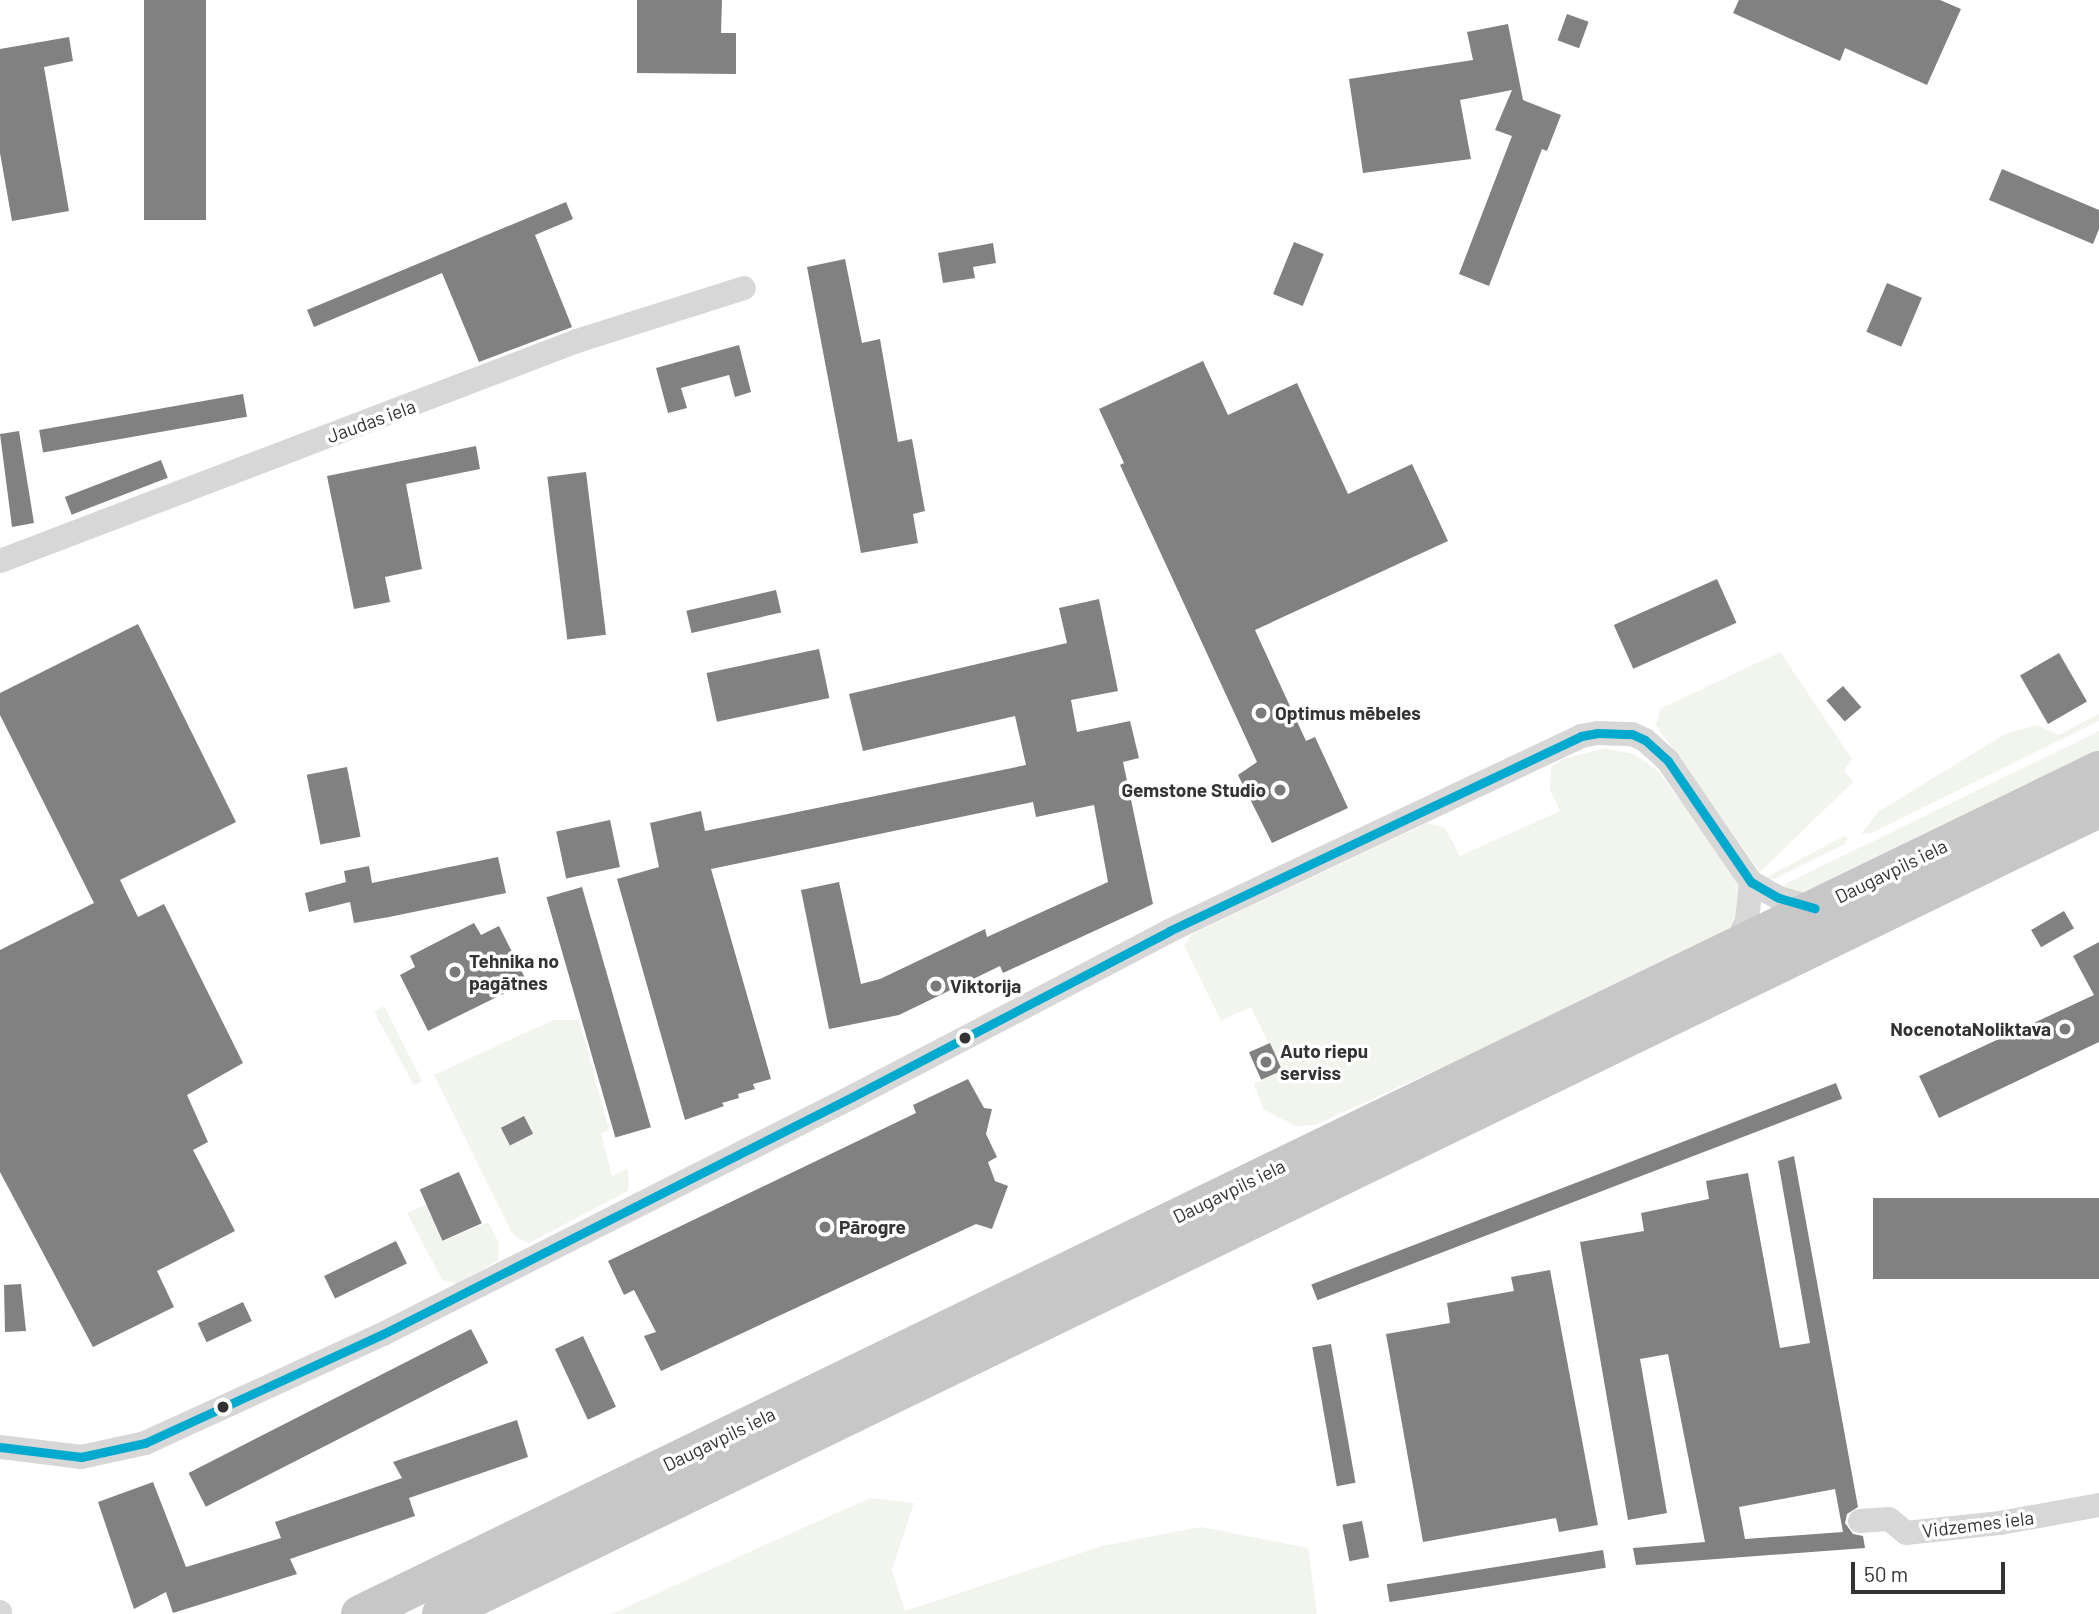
<!DOCTYPE html>
<html>
<head>
<meta charset="utf-8">
<style>
	body { margin:0 }
	#map { position:relative; width:2099px; height:1614px; overflow:hidden; background:#fff; font-family:Barlow,sans-serif }
	div>[style] { position:absolute }
	[style*='--x'] { left:calc(var(--x)*1px); top:calc(var(--y)*1px); width:calc(var(--w)*1px); rotate:calc(var(--a)*1deg) }
	.green>* { inset:0; background:#f1f5ed }
	.building>* { inset:0; background:#818181; transform-origin:0 0 }
	.minor>* { height:24px; margin:-12px; padding:0 12px; transform-origin:12px; border-radius:12px; background:#d7d7d7 }
	.trunk>* { height:38px; margin:-19px; padding:0 19px; transform-origin:19px; border-radius:19px; background:#c7c7c7 }
	.bus-1>* { height:9px; margin:-4.5px; padding:0 4.5px; transform-origin:4.5px; border-radius:4.5px; background:#00a9ce }
	.dots>* { width:19px; height:19px; translate:-50% -50%; box-sizing:border-box; border:4px solid #fff; border-radius:50% }
	span { translate:-50% -50%; white-space:nowrap; text-align:center; line-height:1.15; -webkit-text-stroke:7px #fff; paint-order:stroke }
	.street-label { font-size:19px; color:#333 }
	.poi-label { font-size:19px; color:#333; font-weight:700 }
	.left { translate:0 -50%; text-align:left }
	.right { translate:-100% -50%; text-align:right }
	.scale { position:absolute; left:1851px; top:1562px; width:154px; height:32px; box-sizing:border-box; border:4px solid #333; border-top:0; padding-left:9px; font-size:21px; line-height:24px; white-space:nowrap; color:#333; -webkit-text-stroke:5px #fff; paint-order:stroke }
</style>
</head>
<body>
<div id="map">
	<div class="green">
		<i style="clip-path:polygon(1780px 652px,1852px 759px,1844px 771px,1853px 782px,1760px 872px,1656px 725px,1660px 709px)"></i>
		<i style="clip-path:polygon(2099px 714px,2099px 721px,1871px 833px,1861px 834px,1878px 812px,2005px 734px,2037px 725px,2059px 735px)"></i>
		<i style="clip-path:polygon(2099px 731px,2099px 758px,1802px 894px,1784px 889px,1783px 885px)"></i>
		<i style="clip-path:polygon(1604px 748px,1634px 754px,1656px 769px,1712px 841px,1742px 891px,1736px 923px,1719px 943px,1513px 1041px,1443px 1067px,1315px 1125px,1295px 1126px,1264px 1110px,1254px 1084px,1282px 1070px,1251px 1007px,1221px 1021px,1184px 945px,1192px 934px,1427px 823px,1445px 828px,1460px 856px,1560px 811px,1550px 790px,1551px 767px,1564px 759px)"></i>
		<i style="clip-path:polygon(1844px 836px,1848px 838px,1845px 844px,1774px 879px,1767px 877px)"></i>
		<i style="clip-path:polygon(384px 1006px,422px 1081px,414px 1085px,374px 1012px)"></i>
		<i style="clip-path:polygon(553px 1020px,579px 1020px,609px 1130px,601px 1133px,612px 1176px,627px 1169px,629px 1180px,628px 1191px,529px 1243px,517px 1238px,511px 1231px,434px 1075px)"></i>
		<i style="clip-path:polygon(427px 1204px,443px 1241px,488px 1222px,499px 1243px,498px 1260px,457px 1284px,442px 1280px,407px 1213px)"></i>
		<i style="clip-path:polygon(870px 1498px,914px 1503px,892px 1570px,905px 1611px,1102px 1546px,1201px 1527px,1308px 1548px,1317px 1614px,611px 1614px)"></i>
	</div>
	<div class="building">
		<i style="left:144px;top:0;width:62px;height:220px"></i>
		<i style="clip-path:polygon(637px 0,722px 0,721px 33px,736px 33px,736px 74px,637px 73px)"></i>
		<i style="clip-path:polygon(1739px 0,1940px 0,1961px 9px,1927px 85px,1845px 48px,1840px 61px,1733px 13px)"></i>
		<i style="left:1567px;top:14px;width:23px;height:28px;rotate:20deg"></i>
		<i style="clip-path:polygon(1508px 24px,1523px 100px,1561px 115px,1547px 151px,1542px 149px,1489px 286px,1459px 274px,1512px 136px,1495px 130px,1512px 90px,1460px 100px,1471px 159px,1363px 173px,1349px 79px,1473px 60px,1467px 32px)"></i>
		<i style="clip-path:polygon(69px 37px,73px 61px,44px 67px,69px 211px,12px 221px,0 153px,0 49px)"></i>
		<i style="clip-path:polygon(2002px 169px,2099px 210px,2099px 229px,2093px 244px,1989px 200px)"></i>
		<i style="clip-path:polygon(566px 202px,573px 219px,535px 235px,572px 327px,479px 362px,442px 273px,314px 327px,307px 310px)"></i>
		<i style="left:1294px;top:242px;width:32px;height:56px;rotate:22deg"></i>
		<i style="clip-path:polygon(993px 243px,996px 263px,973px 267px,975px 278px,943px 283px,938px 253px)"></i>
		<i style="clip-path:polygon(845px 259px,862px 343px,880px 339px,898px 442px,912px 439px,925px 511px,913px 514px,918px 543px,861px 553px,807px 267px)"></i>
		<i style="left:1887px;top:283px;width:38px;height:53px;rotate:23deg"></i>
		<i style="clip-path:polygon(739px 345px,751px 392px,735px 397px,729px 375px,681px 388px,687px 408px,668px 413px,656px 368px)"></i>
		<i style="clip-path:polygon(1203px 361px,1228px 415px,1297px 383px,1348px 494px,1412px 464px,1448px 541px,1255px 630px,1306px 741px,1315px 737px,1348px 808px,1272px 843px,1238px 775px,1257px 762px,1120px 465px,1124px 463px,1099px 409px)"></i>
		<i style="left:243px;top:394px;width:23px;height:207px;rotate:80deg"></i>
		<i style="clip-path:polygon(19px 431px,34px 523px,12px 527px,0 434px)"></i>
		<i style="clip-path:polygon(476px 446px,480px 469px,406px 484px,422px 569px,385px 577px,390px 602px,354px 609px,327px 476px)"></i>
		<i style="left:161px;top:460px;width:19px;height:103px;rotate:69deg"></i>
		<i style="left:586px;top:472px;width:164px;height:39px;rotate:83deg"></i>
		<i style="left:1717px;top:579px;width:48px;height:113px;rotate:66deg"></i>
		<i style="left:776px;top:590px;width:23px;height:92px;rotate:77deg"></i>
		<i style="clip-path:polygon(1099px 599px,1118px 691px,1071px 700px,1077px 732px,1130px 721px,1139px 758px,1123px 762px,1153px 904px,1003px 973px,1000px 966px,899px 1015px,829px 1029px,801px 890px,839px 882px,861px 984px,880px 979px,985px 929px,987px 937px,1108px 882px,1094px 805px,1036px 817px,1033px 802px,711px 869px,771px 1079px,753px 1084px,755px 1089px,738px 1094px,739px 1098px,722px 1103px,724px 1106px,685px 1120px,617px 879px,659px 867px,650px 823px,701px 811px,705px 831px,1026px 765px,1015px 716px,863px 751px,849px 694px,1067px 643px,1059px 608px)"></i>
		<i style="clip-path:polygon(138px 624px,236px 822px,120px 880px,138px 917px,164px 904px,243px 1063px,187px 1095px,208px 1142px,193px 1150px,235px 1231px,157px 1271px,174px 1307px,93px 1347px,0 1172px,0 950px,94px 903px,0 715px,0 693px)"></i>
		<i style="left:819px;top:649px;width:50px;height:115px;rotate:78deg"></i>
		<i style="left:2059px;top:653px;width:56px;height:45px;rotate:60deg"></i>
		<i style="left:1843px;top:686px;width:28px;height:22px;rotate:49deg"></i>
		<i style="left:347px;top:767px;width:71px;height:41px;rotate:79deg"></i>
		<i style="left:610px;top:820px;width:48px;height:55px;rotate:78deg"></i>
		<i style="clip-path:polygon(498px 857px,506px 893px,389px 917px,354px 923px,350px 902px,309px 912px,305px 893px,346px 882px,344px 871px,369px 866px,372px 883px)"></i>
		<i style="left:582px;top:887px;width:250px;height:37px;rotate:74deg"></i>
		<i style="left:2064px;top:911px;width:20px;height:38px;rotate:60deg"></i>
		<i style="clip-path:polygon(474px 923px,481px 935px,499px 926px,527px 982px,428px 1031px,400px 975px,415px 967px,410px 956px)"></i>
		<i style="clip-path:polygon(2099px 942px,2099px 1042px,1939px 1118px,1919px 1076px,2094px 995px,2073px 956px)"></i>
		<i style="left:1270px;top:1043px;width:30px;height:23px;rotate:66deg"></i>
		<i style="clip-path:polygon(968px 1079px,984px 1108px,992px 1109px,986px 1134px,997px 1157px,988px 1162px,995px 1181px,1008px 1186px,992px 1229px,976px 1224px,661px 1371px,644px 1336px,656px 1332px,634px 1290px,624px 1295px,608px 1261px,916px 1113px,913px 1105px)"></i>
		<i style="left:1836px;top:1083px;width:17px;height:562px;rotate:69deg"></i>
		<i style="left:524px;top:1116px;width:20px;height:26px;rotate:63deg"></i>
		<i style="clip-path:polygon(evenodd,1794px 1156px,1858px 1507px,1847px 1514px,1845px 1523px,1853px 1534px,1863px 1536px,1865px 1548px,1636px 1565px,1633px 1548px,1705px 1542px,1668px 1354px,1640px 1359px,1667px 1513px,1628px 1520px,1580px 1242px,1644px 1231px,1641px 1213px,1709px 1199px,1706px 1181px,1748px 1173px,1780px 1348px,1810px 1343px,1778px 1161px,1794px 1156px,1835px 1489px,1843px 1532px,1745px 1539px,1739px 1507px,1835px 1489px)"></i>
		<i style="left:459px;top:1172px;width:56px;height:43px;rotate:66deg"></i>
		<i style="left:2099px;top:1198px;width:81px;height:226px;rotate:90deg"></i>
		<i style="left:396px;top:1241px;width:25px;height:80px;rotate:64deg"></i>
		<i style="clip-path:polygon(1550px 1270px,1598px 1525px,1559px 1532px,1556px 1518px,1423px 1542px,1386px 1334px,1450px 1323px,1447px 1303px,1514px 1291px,1511px 1277px)"></i>
		<i style="clip-path:polygon(21px 1284px,26px 1331px,5px 1332px,4px 1285px)"></i>
		<i style="left:243px;top:1302px;width:21px;height:50px;rotate:65deg"></i>
		<i style="left:471px;top:1329px;width:38px;height:317px;rotate:63deg"></i>
		<i style="left:583px;top:1336px;width:78px;height:31px;rotate:65deg"></i>
		<i style="left:1331px;top:1344px;width:141px;height:19px;rotate:80deg"></i>
		<i style="clip-path:polygon(517px 1420px,528px 1457px,409px 1498px,415px 1516px,290px 1559px,297px 1574px,173px 1613px,166px 1592px,134px 1609px,98px 1502px,153px 1482px,186px 1567px,281px 1538px,275px 1522px,402px 1478px,393px 1462px)"></i>
		<i style="left:1362px;top:1521px;width:37px;height:20px;rotate:79deg"></i>
		<i style="left:1603px;top:1550px;width:18px;height:219px;rotate:81deg"></i>
	</div>
	<div class="minor">
		<i style="--x:0;--y:561;--w:618;--a:-20.87"></i>
		<i style="--x:577;--y:341;--w:175;--a:-17.6"></i>
		<i style="--x:1735;--y:946;--w:28;--a:-64"></i>
		<i style="--x:1747;--y:921;--w:39;--a:-84"></i>
		<i style="--x:0;--y:1447;--w:82;--a:7"></i>
		<i style="--x:81;--y:1457;--w:66;--a:-12.3"></i>
		<i style="--x:145;--y:1443;--w:262;--a:-24.6"></i>
		<i style="--x:383;--y:1334;--w:525;--a:-26.81"></i>
		<i style="--x:852;--y:1097;--w:358;--a:-27.6"></i>
		<i style="--x:1169;--y:931;--w:456;--a:-25.3"></i>
		<i style="--x:1581;--y:736;--w:17;--a:-10"></i>
		<i style="--x:1598;--y:733;--w:34;--a:2"></i>
		<i style="--x:1632;--y:734;--w:14;--a:25"></i>
		<i style="--x:1645;--y:740;--w:31;--a:42"></i>
		<i style="--x:1668;--y:761;--w:147;--a:55.6"></i>
		<i style="--x:1751;--y:882;--w:32;--a:30"></i>
		<i style="--x:1779;--y:898;--w:37;--a:16"></i>
		<i style="--x:1860;--y:1521;--w:29;--a:-4"></i>
		<i style="--x:1889;--y:1519;--w:22;--a:39"></i>
		<i style="--x:1906;--y:1533;--w:95;--a:-6.1"></i>
		<i style="--x:2000;--y:1523;--w:101;--a:-10.3"></i>
		<i style="--x:0;--y:1612;--w:2;--a:90"></i>
	</div>
	<div class="trunk">
		<i style="--x:360;--y:1614;--w:1933;--a:-25.89"></i>
		<i style="--x:441;--y:1614;--w:1843;--a:-25.9"></i>
	</div>
	<div class="bus-1">
		<i style="--x:0;--y:1447;--w:82;--a:7"></i>
		<i style="--x:81;--y:1457;--w:66;--a:-12.3"></i>
		<i style="--x:145;--y:1443;--w:262;--a:-24.6"></i>
		<i style="--x:383;--y:1334;--w:525;--a:-26.81"></i>
		<i style="--x:852;--y:1097;--w:358;--a:-27.6"></i>
		<i style="--x:1169;--y:931;--w:456;--a:-25.3"></i>
		<i style="--x:1581;--y:736;--w:17;--a:-10"></i>
		<i style="--x:1598;--y:733;--w:34;--a:2"></i>
		<i style="--x:1632;--y:734;--w:14;--a:25"></i>
		<i style="--x:1645;--y:740;--w:31;--a:42"></i>
		<i style="--x:1668;--y:761;--w:147;--a:55.6"></i>
		<i style="--x:1751;--y:882;--w:32;--a:30"></i>
		<i style="--x:1779;--y:898;--w:37;--a:16"></i>
	</div>
	<div class="dots">
		<i style="left:1261px;top:713px;background:#7a7a7a"></i>
		<i style="left:1280px;top:790px;background:#7a7a7a"></i>
		<i style="left:455px;top:972px;background:#7a7a7a"></i>
		<i style="left:936px;top:986px;background:#7a7a7a"></i>
		<i style="left:2065px;top:1029px;background:#7a7a7a"></i>
		<i style="left:965px;top:1038px;background:#333"></i>
		<i style="left:1266px;top:1062px;background:#7a7a7a"></i>
		<i style="left:825px;top:1227px;background:#7a7a7a"></i>
		<i style="left:223px;top:1407px;background:#333"></i>
	</div>
	<div class="street-label">
		<span style="left:371px;top:421px;rotate:-20deg">Jaudas iela</span>
		<span style="left:1891px;top:871px;rotate:-26deg">Daugavpils iela</span>
		<span style="left:1229px;top:1191px;rotate:-26deg">Daugavpils iela</span>
		<span style="left:719px;top:1439px;rotate:-26deg">Daugavpils iela</span>
		<span style="left:1978px;top:1524px;rotate:-7deg">Vidzemes iela</span>
	</div>
	<div class="poi-label">
		<span class="left" style="left:1275px;top:713px">Optimus mēbeles</span>
		<span class="right" style="left:1266px;top:790px">Gemstone Studio</span>
		<span class="left" style="left:469px;top:972px">Tehnika no<br>pagātnes</span>
		<span class="left" style="left:950px;top:986px">Viktorija</span>
		<span class="right" style="left:2051px;top:1029px">NocenotaNoliktava</span>
		<span class="left" style="left:1280px;top:1062px">Auto riepu<br>serviss</span>
		<span class="left" style="left:839px;top:1227px">Pārogre</span>
	</div>
	<div class="scale">50 m</div>
</div>
</body>
</html>
